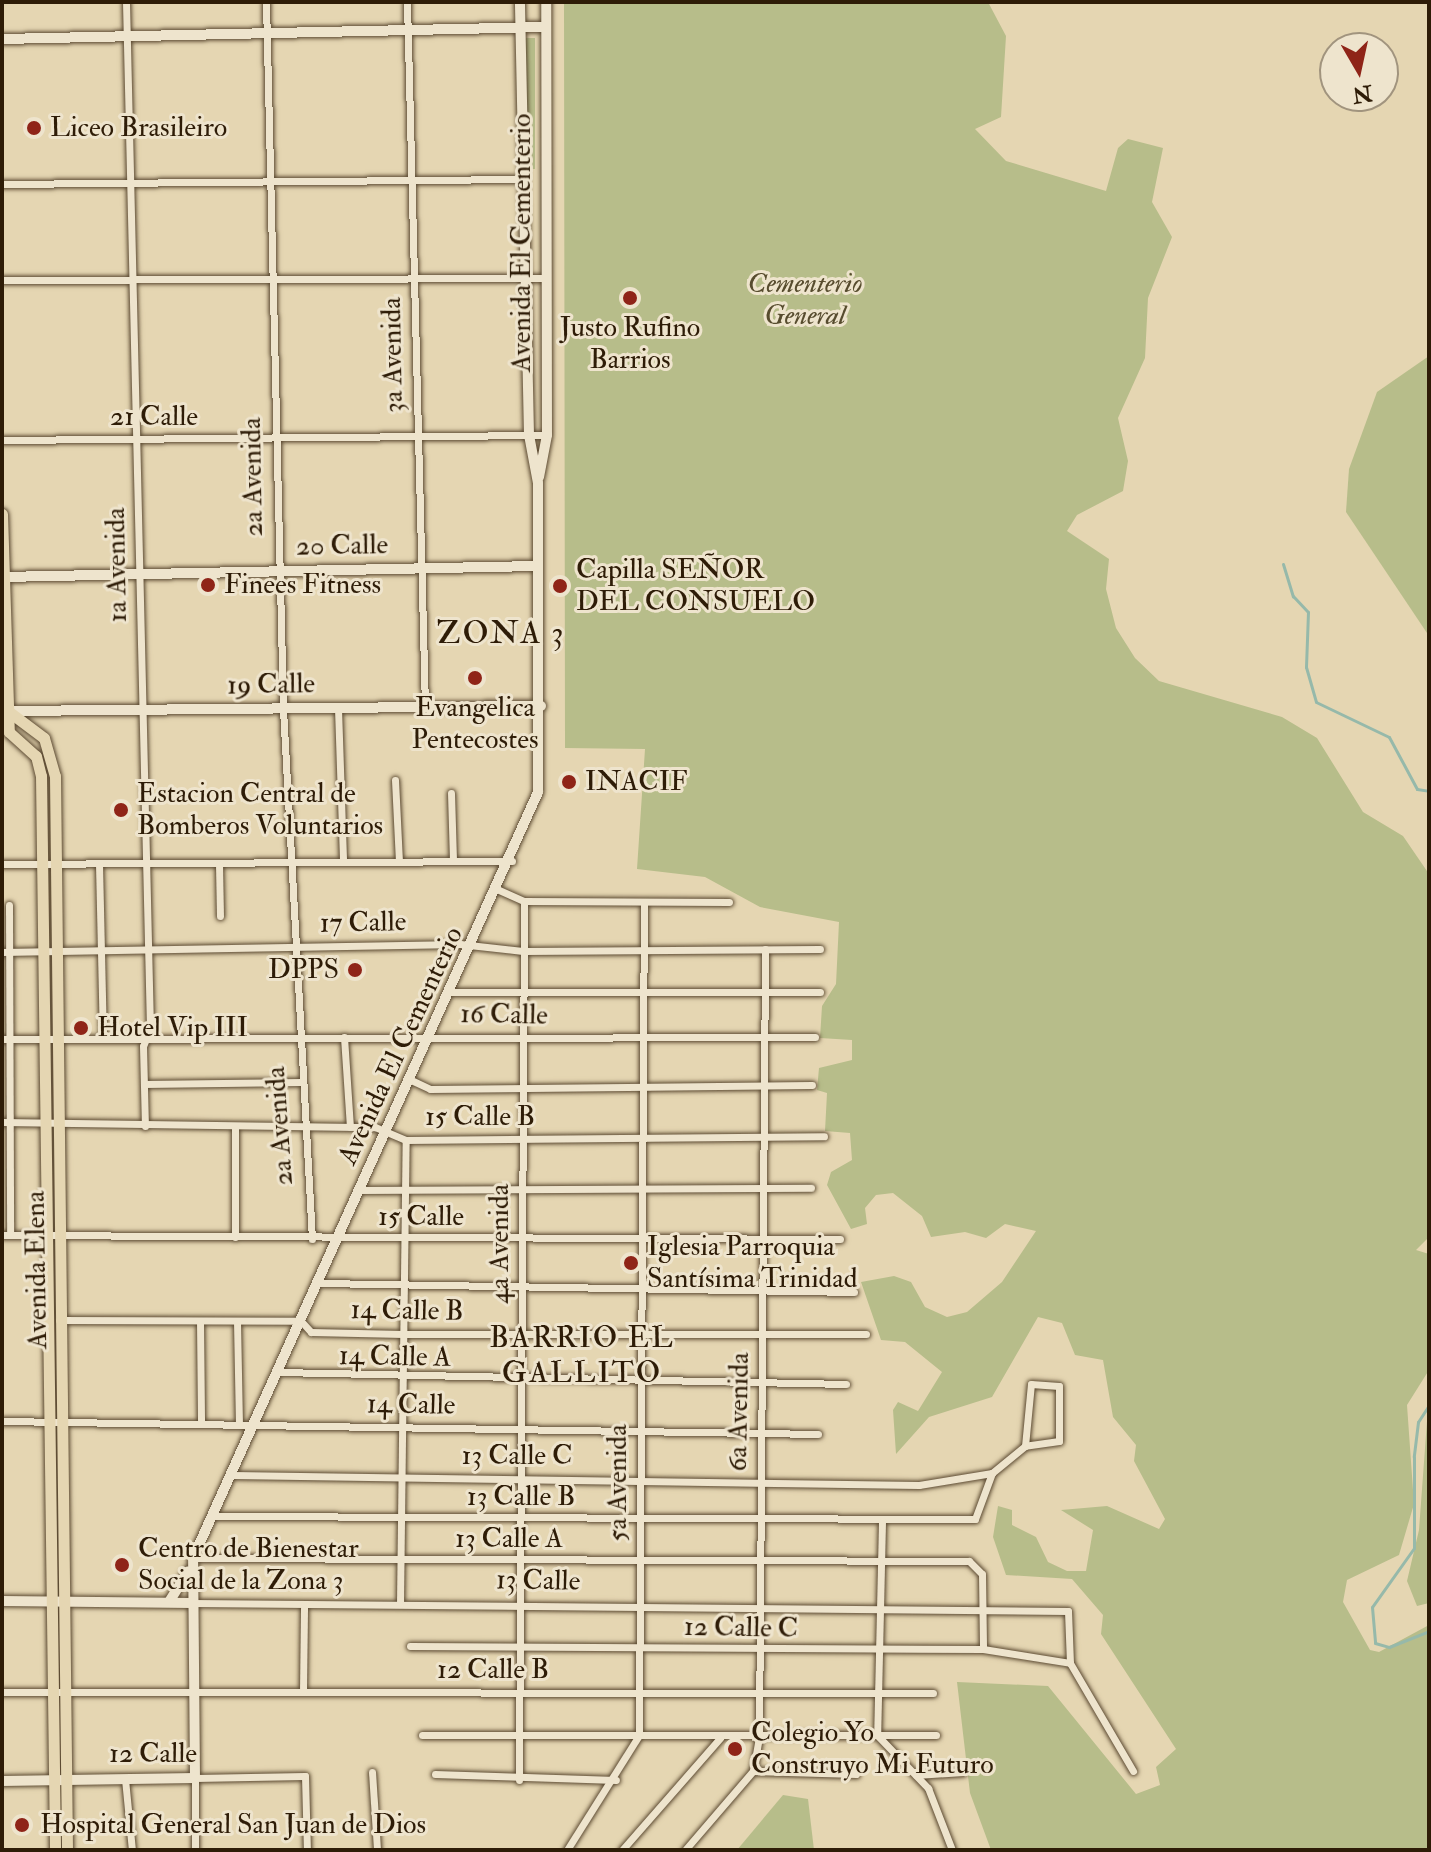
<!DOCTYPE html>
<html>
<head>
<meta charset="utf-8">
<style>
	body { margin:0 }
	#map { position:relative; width:1431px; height:1852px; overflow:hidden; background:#e5d6b2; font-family:"IM FELL Double Pica",serif }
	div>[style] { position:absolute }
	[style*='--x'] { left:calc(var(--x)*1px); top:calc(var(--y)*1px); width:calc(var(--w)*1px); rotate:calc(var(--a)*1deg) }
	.green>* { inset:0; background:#b7bd8a; transform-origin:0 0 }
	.stream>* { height:3px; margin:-1.5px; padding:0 1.5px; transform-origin:1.5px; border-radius:1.5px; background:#96b9aa }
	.roads { filter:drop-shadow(0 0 2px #5c4a32) drop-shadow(0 0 2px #5c4a32) }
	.street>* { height:7px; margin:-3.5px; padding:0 3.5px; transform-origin:3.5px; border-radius:3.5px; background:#eee4cd }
	.secondary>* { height:10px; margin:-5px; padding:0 5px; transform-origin:5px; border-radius:5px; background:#eee4cd }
	.primary>* { height:11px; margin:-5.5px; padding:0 5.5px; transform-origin:5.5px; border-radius:5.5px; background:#e5d6b2 }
	.dots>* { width:22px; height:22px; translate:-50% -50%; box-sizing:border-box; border:4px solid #eee4cd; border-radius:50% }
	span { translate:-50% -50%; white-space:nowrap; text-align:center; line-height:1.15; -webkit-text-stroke:6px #eee4cd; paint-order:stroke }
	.poi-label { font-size:28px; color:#2e1c07 }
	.left { translate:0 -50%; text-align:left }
	.right { translate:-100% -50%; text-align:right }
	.street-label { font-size:28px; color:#2e1c07 }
	.park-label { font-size:28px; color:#574c2e; font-style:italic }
	.neighbourhood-label { font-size:30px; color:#2e1c07; letter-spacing:2px }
	.quarter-label { font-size:32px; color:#2e1c07; letter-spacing:2px }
	.frame { position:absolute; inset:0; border:4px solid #2e1c07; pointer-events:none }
	.north { position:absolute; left:1319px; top:32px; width:80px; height:80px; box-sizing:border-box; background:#eee4cd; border:2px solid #a1947e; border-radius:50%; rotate:171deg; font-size:22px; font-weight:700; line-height:32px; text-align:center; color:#2e1c07 }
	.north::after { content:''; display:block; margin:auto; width:28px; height:36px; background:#8f2418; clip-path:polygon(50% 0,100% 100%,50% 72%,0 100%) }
</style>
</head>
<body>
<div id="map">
	<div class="green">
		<i style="clip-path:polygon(564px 2px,988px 2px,1006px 36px,1001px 117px,975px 129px,1006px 161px,1106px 191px,1118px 148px,1128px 139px,1163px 148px,1152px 202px,1172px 237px,1148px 298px,1145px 358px,1118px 418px,1128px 461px,1123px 491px,1077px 515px,1067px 531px,1109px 559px,1106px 589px,1116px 628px,1135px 658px,1159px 681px,1282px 717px,1317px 738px,1363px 812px,1403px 836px,1429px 874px,1429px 1237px,1416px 1250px,1429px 1254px,1429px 1370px,1407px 1405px,1414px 1504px,1399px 1555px,1347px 1580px,1343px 1602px,1370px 1650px,1379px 1652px,1429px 1625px,1429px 1850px,991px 1850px,970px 1793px,957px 1682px,1048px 1686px,1136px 1794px,1160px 1785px,1156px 1767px,1176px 1749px,1101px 1634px,1103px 1615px,1072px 1579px,1006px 1575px,993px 1537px,998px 1506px,1012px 1510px,1012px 1525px,1036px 1537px,1048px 1562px,1067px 1571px,1086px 1571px,1093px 1530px,1061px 1510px,1107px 1506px,1159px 1529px,1165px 1519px,1134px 1461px,1136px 1445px,1113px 1417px,1103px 1360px,1075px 1355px,1062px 1323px,1038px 1317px,992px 1397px,929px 1417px,896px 1454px,893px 1410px,898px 1402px,918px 1411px,942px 1372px,905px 1342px,881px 1340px,861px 1282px,894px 1276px,911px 1282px,925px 1307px,947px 1317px,967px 1312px,1002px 1282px,1036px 1231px,1005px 1224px,986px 1238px,965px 1232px,931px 1237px,922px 1216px,893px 1193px,876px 1195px,865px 1208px,867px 1224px,851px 1229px,827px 1185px,831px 1172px,852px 1160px,850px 1133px,825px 1131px,827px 1093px,817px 1090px,819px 1068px,852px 1060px,852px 1040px,820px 1038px,822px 1006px,836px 984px,839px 922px,760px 907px,705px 877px,637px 869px,645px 749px,565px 748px)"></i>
		<i style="left:525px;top:38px;width:10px;height:131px"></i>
		<i style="clip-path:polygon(1429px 356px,1429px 636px,1346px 512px,1349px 469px,1377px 392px)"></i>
		<i style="clip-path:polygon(1429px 1394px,1429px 1603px,1417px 1606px,1407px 1581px,1419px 1530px)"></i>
		<i style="clip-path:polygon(783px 1795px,808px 1799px,814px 1850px,737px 1850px)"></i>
	</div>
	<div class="stream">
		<i style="--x:1283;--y:564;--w:34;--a:73"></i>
		<i style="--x:1293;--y:596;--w:22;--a:47"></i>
		<i style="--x:1308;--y:612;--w:55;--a:92.1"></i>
		<i style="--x:1306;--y:667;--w:36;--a:74"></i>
		<i style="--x:1316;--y:702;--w:81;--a:25.6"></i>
		<i style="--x:1389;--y:737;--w:59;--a:61.7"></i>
		<i style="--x:1417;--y:789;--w:12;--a:9"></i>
		<i style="--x:1429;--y:1405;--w:20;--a:123"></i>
		<i style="--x:1418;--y:1422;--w:35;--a:97"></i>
		<i style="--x:1414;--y:1457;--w:91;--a:90"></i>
		<i style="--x:1414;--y:1548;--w:72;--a:125.4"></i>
		<i style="--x:1372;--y:1607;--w:36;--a:85"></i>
		<i style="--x:1375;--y:1643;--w:15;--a:16"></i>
		<i style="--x:1389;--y:1647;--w:43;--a:-21.8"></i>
	</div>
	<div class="roads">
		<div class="street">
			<i style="--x:126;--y:2;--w:1027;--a:88.66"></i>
			<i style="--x:150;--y:1029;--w:18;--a:112"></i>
			<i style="--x:143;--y:1046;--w:80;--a:88.6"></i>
			<i style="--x:266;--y:2;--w:707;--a:88.62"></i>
			<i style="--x:283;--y:709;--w:531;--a:86.87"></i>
			<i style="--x:407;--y:2;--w:705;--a:88.54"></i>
			<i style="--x:2;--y:184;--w:522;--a:-0.55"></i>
			<i style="--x:2;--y:280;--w:544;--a:-0.21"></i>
			<i style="--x:2;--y:440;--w:545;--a:-0.53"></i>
			<i style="--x:338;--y:708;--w:154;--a:88.1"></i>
			<i style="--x:395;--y:780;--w:82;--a:87.2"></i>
			<i style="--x:451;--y:793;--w:68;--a:88.3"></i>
			<i style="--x:2;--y:864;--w:510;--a:-0.34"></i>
			<i style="--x:99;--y:864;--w:174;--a:88.7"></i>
			<i style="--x:219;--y:864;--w:52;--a:88.9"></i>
			<i style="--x:499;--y:890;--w:27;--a:24"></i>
			<i style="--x:524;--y:901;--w:205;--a:0.3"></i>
			<i style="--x:9;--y:905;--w:330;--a:89.8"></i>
			<i style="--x:2;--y:952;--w:458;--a:-1"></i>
			<i style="--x:460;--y:944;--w:63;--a:6.3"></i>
			<i style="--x:523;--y:951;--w:297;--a:-0.4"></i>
			<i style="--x:452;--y:992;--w:368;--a:0"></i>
			<i style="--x:344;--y:1037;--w:90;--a:86.2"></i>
			<i style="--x:2;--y:1039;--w:813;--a:-0.14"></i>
			<i style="--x:411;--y:1080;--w:21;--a:25"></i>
			<i style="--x:430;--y:1089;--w:382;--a:-0.6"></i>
			<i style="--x:144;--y:1084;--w:157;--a:-0.7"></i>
			<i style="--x:2;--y:1122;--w:373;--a:0.8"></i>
			<i style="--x:375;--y:1127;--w:34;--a:23"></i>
			<i style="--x:406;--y:1140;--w:418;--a:-0.5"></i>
			<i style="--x:362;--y:1190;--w:449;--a:-0.3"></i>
			<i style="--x:2;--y:1235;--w:838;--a:0.27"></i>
			<i style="--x:235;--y:1237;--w:108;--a:-90"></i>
			<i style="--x:319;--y:1283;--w:535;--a:0.96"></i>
			<i style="--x:59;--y:1320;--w:242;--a:0.2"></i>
			<i style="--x:301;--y:1321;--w:15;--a:48"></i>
			<i style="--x:311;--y:1332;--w:92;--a:1.2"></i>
			<i style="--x:403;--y:1334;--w:463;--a:0"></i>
			<i style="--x:200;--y:1321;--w:101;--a:89.4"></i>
			<i style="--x:237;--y:1321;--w:101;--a:88.9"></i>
			<i style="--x:279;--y:1372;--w:567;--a:1.21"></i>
			<i style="--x:2;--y:1421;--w:816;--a:0.91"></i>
			<i style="--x:233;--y:1475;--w:686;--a:0.84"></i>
			<i style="--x:919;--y:1485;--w:74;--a:-9.3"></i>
			<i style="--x:212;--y:1516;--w:763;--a:0.23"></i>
			<i style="--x:975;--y:1519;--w:49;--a:-69.7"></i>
			<i style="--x:992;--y:1473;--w:43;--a:-39.3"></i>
			<i style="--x:1025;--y:1446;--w:62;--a:-84.5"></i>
			<i style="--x:1031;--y:1384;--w:28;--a:4"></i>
			<i style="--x:1059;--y:1386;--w:55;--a:90"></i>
			<i style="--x:1059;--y:1441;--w:34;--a:172"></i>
			<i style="--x:882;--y:1522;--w:213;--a:91.3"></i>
			<i style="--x:877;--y:1735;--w:74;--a:46.1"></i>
			<i style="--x:928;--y:1788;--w:66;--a:68.8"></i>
			<i style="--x:193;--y:1558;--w:776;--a:0.22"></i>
			<i style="--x:969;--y:1561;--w:18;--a:45"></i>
			<i style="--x:982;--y:1574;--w:75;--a:89.2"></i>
			<i style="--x:192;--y:1603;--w:876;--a:0.52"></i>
			<i style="--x:1068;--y:1611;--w:52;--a:87.8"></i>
			<i style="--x:1070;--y:1663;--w:125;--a:59.7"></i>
			<i style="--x:400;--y:1604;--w:464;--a:-89.3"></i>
			<i style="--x:410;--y:1646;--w:573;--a:0.3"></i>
			<i style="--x:983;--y:1649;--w:88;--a:9.1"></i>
			<i style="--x:2;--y:1692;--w:931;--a:0.06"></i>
			<i style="--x:303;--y:1692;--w:87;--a:-89.3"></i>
			<i style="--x:422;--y:1735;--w:514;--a:0"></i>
			<i style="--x:753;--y:1771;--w:103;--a:1.7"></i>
			<i style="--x:372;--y:1772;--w:78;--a:86.3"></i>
			<i style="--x:435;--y:1774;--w:181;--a:1.9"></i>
			<i style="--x:916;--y:1775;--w:47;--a:-3.7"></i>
			<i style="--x:125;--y:1779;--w:71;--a:84.4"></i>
			<i style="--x:519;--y:1780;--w:879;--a:-89.67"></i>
			<i style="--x:195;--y:1850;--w:72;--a:-90"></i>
			<i style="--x:195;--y:1778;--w:110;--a:-1"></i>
			<i style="--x:305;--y:1776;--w:74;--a:88.5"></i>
			<i style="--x:567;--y:1850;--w:136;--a:-57.9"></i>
			<i style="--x:639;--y:1735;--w:833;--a:-89.66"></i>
			<i style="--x:622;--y:1850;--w:149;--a:-48.8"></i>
			<i style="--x:685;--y:1850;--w:104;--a:-49.3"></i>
			<i style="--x:753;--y:1771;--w:35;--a:-80"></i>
			<i style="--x:759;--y:1737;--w:788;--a:-89.56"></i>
		</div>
		<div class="secondary">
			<i style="--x:2;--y:39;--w:544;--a:-1.26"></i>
			<i style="--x:539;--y:477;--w:43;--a:-79.2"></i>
			<i style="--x:547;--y:435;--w:433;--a:-90.1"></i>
			<i style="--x:2;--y:577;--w:536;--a:-1.18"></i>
			<i style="--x:8;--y:711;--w:533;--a:-0.54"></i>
			<i style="--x:2;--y:1601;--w:190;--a:0.6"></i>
			<i style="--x:169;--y:1602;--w:36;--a:-58"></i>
			<i style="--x:2;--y:1781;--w:193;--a:-0.9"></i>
			<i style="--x:195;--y:1778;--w:220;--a:-90.5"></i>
			<i style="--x:193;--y:1558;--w:840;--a:-65.75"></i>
			<i style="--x:538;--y:792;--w:309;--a:-90"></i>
			<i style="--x:538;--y:483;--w:49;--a:-100.6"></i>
			<i style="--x:529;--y:435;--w:433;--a:-91.2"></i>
		</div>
		<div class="primary">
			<i style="--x:2;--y:514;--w:218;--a:88.2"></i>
			<i style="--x:9;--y:732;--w:36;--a:42"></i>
			<i style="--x:36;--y:756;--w:21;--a:76"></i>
			<i style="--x:41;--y:776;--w:1074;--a:89.25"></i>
			<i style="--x:8;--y:711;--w:45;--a:36.9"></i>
			<i style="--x:44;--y:738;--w:40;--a:74"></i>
			<i style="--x:55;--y:776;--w:1074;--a:89.36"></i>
		</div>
	</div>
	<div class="dots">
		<i style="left:34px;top:128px;background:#8f2418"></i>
		<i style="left:630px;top:298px;background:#8f2418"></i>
		<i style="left:208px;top:585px;background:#8f2418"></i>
		<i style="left:560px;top:586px;background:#8f2418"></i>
		<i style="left:475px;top:678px;background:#8f2418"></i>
		<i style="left:569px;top:782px;background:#8f2418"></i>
		<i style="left:121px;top:810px;background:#8f2418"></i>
		<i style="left:355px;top:970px;background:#8f2418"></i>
		<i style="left:81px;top:1028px;background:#8f2418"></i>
		<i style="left:631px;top:1263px;background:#8f2418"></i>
		<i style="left:122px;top:1565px;background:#8f2418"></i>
		<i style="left:735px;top:1749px;background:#8f2418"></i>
		<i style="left:22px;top:1825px;background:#8f2418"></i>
	</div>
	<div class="poi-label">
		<span class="left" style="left:50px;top:128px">Liceo Brasileiro</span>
		<span style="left:630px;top:344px">Justo Rufino<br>Barrios</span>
		<span class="left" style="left:576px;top:586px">Capilla SEÑOR<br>DEL CONSUELO</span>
		<span class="left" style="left:224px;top:585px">Finees Fitness</span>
		<span style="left:475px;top:724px">Evangelica<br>Pentecostes</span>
		<span class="left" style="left:585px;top:782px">INACIF</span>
		<span class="left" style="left:137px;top:810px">Estacion Central de<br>Bomberos Voluntarios</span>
		<span class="right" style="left:339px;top:970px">DPPS</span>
		<span class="left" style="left:97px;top:1028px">Hotel Vip III</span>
		<span class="left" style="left:647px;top:1263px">Iglesia Parroquia<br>Santísima Trinidad</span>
		<span class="left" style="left:138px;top:1565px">Centro de Bienestar<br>Social de la Zona 3</span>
		<span class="left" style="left:751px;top:1749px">Colegio Yo<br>Construyo Mi Futuro</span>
		<span class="left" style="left:40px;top:1825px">Hospital General San Juan de Dios</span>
	</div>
	<div class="street-label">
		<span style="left:522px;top:243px;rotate:-90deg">Avenida El Cementerio</span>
		<span style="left:393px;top:355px;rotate:-91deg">3a Avenida</span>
		<span style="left:154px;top:417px">21 Calle</span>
		<span style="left:253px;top:477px;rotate:-91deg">2a Avenida</span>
		<span style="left:342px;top:546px;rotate:-1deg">20 Calle</span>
		<span style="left:117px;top:565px;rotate:-91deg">1a Avenida</span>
		<span style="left:271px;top:685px;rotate:-1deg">19 Calle</span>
		<span style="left:363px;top:923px;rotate:-1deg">17 Calle</span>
		<span style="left:504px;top:1015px;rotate:1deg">16 Calle</span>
		<span style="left:401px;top:1046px;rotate:-65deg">Avenida El Cementerio</span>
		<span style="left:480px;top:1117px">15 Calle B</span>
		<span style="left:280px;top:1126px;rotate:-94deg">2a Avenida</span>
		<span style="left:421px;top:1217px">15 Calle</span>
		<span style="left:500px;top:1244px;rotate:-90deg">4a Avenida</span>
		<span style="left:37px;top:1270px;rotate:-91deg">Avenida Elena</span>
		<span style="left:407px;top:1311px;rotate:1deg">14 Calle B</span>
		<span style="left:395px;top:1357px;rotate:1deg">14 Calle A</span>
		<span style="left:411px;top:1405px;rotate:1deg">14 Calle</span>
		<span style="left:739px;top:1412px;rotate:-89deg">6a Avenida</span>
		<span style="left:517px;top:1456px">13 Calle C</span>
		<span style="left:618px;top:1483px;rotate:-90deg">5a Avenida</span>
		<span style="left:521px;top:1497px">13 Calle B</span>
		<span style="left:509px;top:1539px">13 Calle A</span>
		<span style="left:538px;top:1581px;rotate:1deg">13 Calle</span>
		<span style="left:741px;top:1628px;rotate:1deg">12 Calle C</span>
		<span style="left:493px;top:1670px">12 Calle B</span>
		<span style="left:153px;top:1754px">12 Calle</span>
	</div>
	<div class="park-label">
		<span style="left:805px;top:300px">Cementerio<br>General</span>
	</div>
	<div class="neighbourhood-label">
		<span style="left:582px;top:1355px">BARRIO EL<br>GALLITO</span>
	</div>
	<div class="quarter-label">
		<span style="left:501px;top:633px">ZONA 3</span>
	</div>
	<div class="frame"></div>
	<div class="north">N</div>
</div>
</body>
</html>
